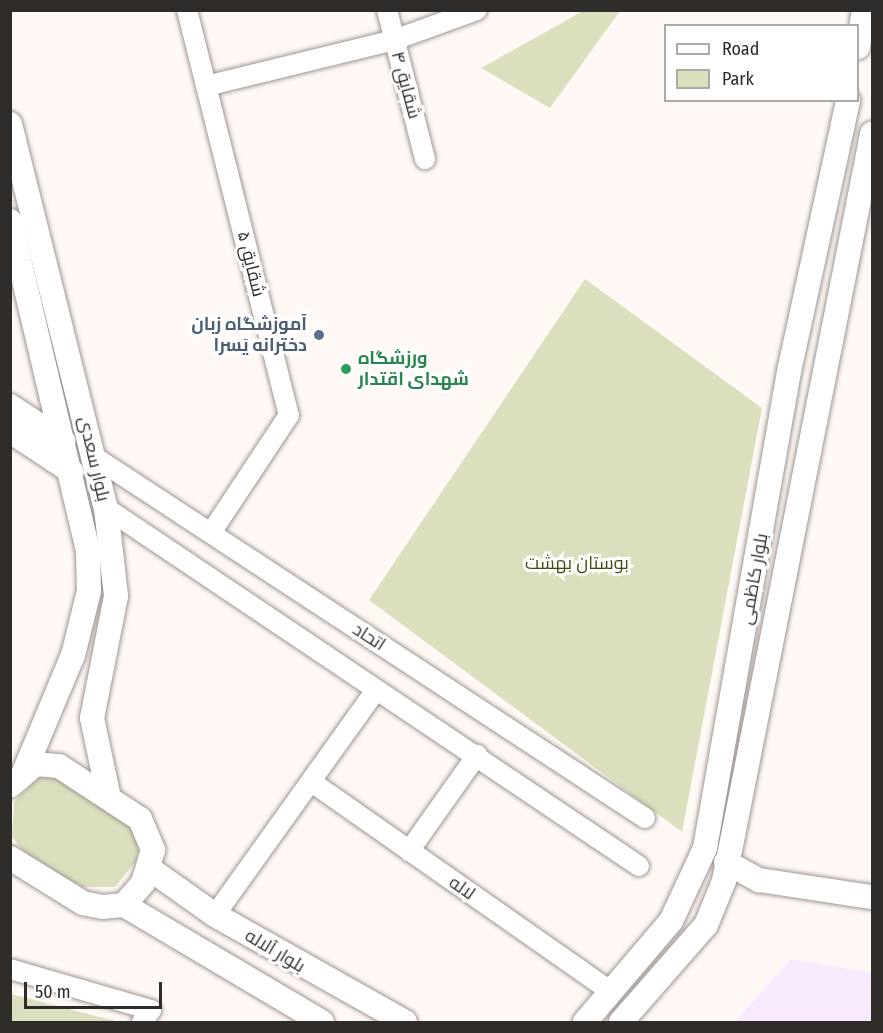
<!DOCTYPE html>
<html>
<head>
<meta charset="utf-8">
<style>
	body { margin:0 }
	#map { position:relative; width:883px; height:1033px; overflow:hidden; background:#fff8f5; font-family:"Fira Sans Condensed",Cairo,sans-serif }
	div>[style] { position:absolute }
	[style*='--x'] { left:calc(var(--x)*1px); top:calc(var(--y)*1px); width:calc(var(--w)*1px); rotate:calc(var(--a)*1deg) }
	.education>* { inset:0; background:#f8eafe }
	.green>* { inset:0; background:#dcdfbe }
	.roads { filter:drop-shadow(0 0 2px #9e9692) drop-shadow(0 0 2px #9e9692) }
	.minor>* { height:20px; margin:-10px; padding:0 10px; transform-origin:10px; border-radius:10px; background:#fff }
	.tertiary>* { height:24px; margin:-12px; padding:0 12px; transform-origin:12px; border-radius:12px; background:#fff }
	.dots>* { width:16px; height:16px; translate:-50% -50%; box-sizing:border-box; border:3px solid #fff; border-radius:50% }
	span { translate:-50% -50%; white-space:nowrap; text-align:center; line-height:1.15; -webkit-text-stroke:6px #fff; paint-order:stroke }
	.street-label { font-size:18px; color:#2e2b29 }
	.service-label { font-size:18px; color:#4e5e75; font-weight:700 }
	.right { translate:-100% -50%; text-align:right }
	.leisure-label { font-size:18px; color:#27864d; font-weight:700 }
	.left { translate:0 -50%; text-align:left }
	.park-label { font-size:18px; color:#464810 }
	.frame { position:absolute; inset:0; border:12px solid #2e2b29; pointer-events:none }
	.legend { position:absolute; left:664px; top:24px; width:195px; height:78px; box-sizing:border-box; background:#fff; border:2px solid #abaaa9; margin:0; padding:8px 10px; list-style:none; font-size:18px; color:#2e2b29 }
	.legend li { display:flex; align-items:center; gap:12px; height:30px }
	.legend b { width:30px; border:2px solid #abaaa9 }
	.scale { position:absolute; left:24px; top:982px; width:138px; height:27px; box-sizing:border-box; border:3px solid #2e2b29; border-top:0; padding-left:8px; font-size:18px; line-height:21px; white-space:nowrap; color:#2e2b29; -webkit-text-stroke:4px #fff; paint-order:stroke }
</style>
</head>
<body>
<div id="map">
	<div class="education">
		<i style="clip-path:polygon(791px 959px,872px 973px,872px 1022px,734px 1022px)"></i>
	</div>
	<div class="green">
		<i style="clip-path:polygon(583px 11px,620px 11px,550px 108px,481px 68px)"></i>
		<i style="clip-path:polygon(585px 279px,762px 408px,682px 832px,369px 600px)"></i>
		<i style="clip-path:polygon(40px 777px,60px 777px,130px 824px,139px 845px,136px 861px,115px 887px,82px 887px,26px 854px,12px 837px,14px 802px)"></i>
		<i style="clip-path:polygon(10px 994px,11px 994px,119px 1022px,11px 1022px)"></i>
	</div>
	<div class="roads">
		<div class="minor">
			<i style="--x:187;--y:10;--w:418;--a:75.9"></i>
			<i style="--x:289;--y:415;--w:141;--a:123.5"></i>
			<i style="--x:387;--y:10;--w:154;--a:75.7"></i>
			<i style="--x:206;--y:86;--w:194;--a:-13.7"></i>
			<i style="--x:394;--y:40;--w:88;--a:-19.9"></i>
			<i style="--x:93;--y:456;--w:660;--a:33.26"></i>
			<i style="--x:106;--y:508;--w:642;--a:33.89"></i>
			<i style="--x:313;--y:783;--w:364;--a:35"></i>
			<i style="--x:409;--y:851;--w:118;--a:-54.7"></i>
			<i style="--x:215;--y:915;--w:277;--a:-54.4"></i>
			<i style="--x:10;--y:969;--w:147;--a:16.2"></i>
			<i style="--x:151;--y:1010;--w:15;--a:127"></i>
		</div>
		<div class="tertiary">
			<i style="--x:858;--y:47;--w:37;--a:-81"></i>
			<i style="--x:10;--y:124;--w:396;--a:76"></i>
			<i style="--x:106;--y:508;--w:89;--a:83.5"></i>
			<i style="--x:116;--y:596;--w:124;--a:101.1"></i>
			<i style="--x:92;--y:718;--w:82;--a:78"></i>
			<i style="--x:10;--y:221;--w:339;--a:76.7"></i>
			<i style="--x:88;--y:551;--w:40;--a:88.6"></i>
			<i style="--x:89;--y:591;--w:66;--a:104"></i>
			<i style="--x:73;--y:655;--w:127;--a:112.7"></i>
			<i style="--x:10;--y:406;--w:64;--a:33.4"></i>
			<i style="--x:10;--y:431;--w:74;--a:33.5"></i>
			<i style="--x:10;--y:786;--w:33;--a:-41"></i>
			<i style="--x:35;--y:764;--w:24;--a:5"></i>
			<i style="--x:59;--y:766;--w:97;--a:33.2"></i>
			<i style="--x:140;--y:819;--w:34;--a:67"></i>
			<i style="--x:153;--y:850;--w:34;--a:107"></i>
			<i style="--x:143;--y:883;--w:29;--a:131"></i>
			<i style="--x:124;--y:905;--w:21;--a:175"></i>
			<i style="--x:103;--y:907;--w:20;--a:-169"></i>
			<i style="--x:83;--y:903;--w:86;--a:-148.3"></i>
			<i style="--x:726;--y:862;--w:38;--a:29"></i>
			<i style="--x:759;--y:880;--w:114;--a:8.6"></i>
			<i style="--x:150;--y:869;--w:80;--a:35.3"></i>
			<i style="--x:215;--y:915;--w:218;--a:29.4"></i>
			<i style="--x:124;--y:905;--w:230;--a:30.6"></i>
			<i style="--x:585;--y:1022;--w:133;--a:-49.6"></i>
			<i style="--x:671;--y:921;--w:81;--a:-65"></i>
			<i style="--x:705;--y:848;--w:488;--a:-80"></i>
			<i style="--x:790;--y:367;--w:273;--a:-77.7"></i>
			<i style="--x:621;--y:1022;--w:129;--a:-48.8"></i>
			<i style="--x:706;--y:925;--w:48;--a:-67.8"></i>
			<i style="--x:724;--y:881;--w:762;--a:-78.79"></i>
		</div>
	</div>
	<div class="dots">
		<i style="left:319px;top:335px;background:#5c6f8a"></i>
		<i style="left:346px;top:369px;background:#2e9e5b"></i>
	</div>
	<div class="street-label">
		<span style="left:406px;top:85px;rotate:75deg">شقایق ۴</span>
		<span style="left:251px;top:264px;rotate:76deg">شقایق ۵</span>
		<span style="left:94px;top:459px;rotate:77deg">بلوار سعدی</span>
		<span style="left:754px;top:579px;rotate:-80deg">بلوار کاظمی</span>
		<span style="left:369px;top:637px;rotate:33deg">اتحاد</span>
		<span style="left:462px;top:888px;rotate:35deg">لاله</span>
		<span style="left:275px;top:951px;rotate:31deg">بلوار آلاله</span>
	</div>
	<div class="service-label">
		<span class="right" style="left:307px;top:335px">آموزشگاه زبان<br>دخترانه یَسرا</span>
	</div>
	<div class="leisure-label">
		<span class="left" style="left:358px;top:369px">ورزشگاه<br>شهدای اقتدار</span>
	</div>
	<div class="park-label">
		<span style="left:577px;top:563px">بوستان بهشت</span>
	</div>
	<div class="frame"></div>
	<ul class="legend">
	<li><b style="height:8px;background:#fff"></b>Road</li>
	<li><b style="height:16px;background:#dcdfbe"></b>Park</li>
	</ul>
	<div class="scale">50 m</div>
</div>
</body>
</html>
